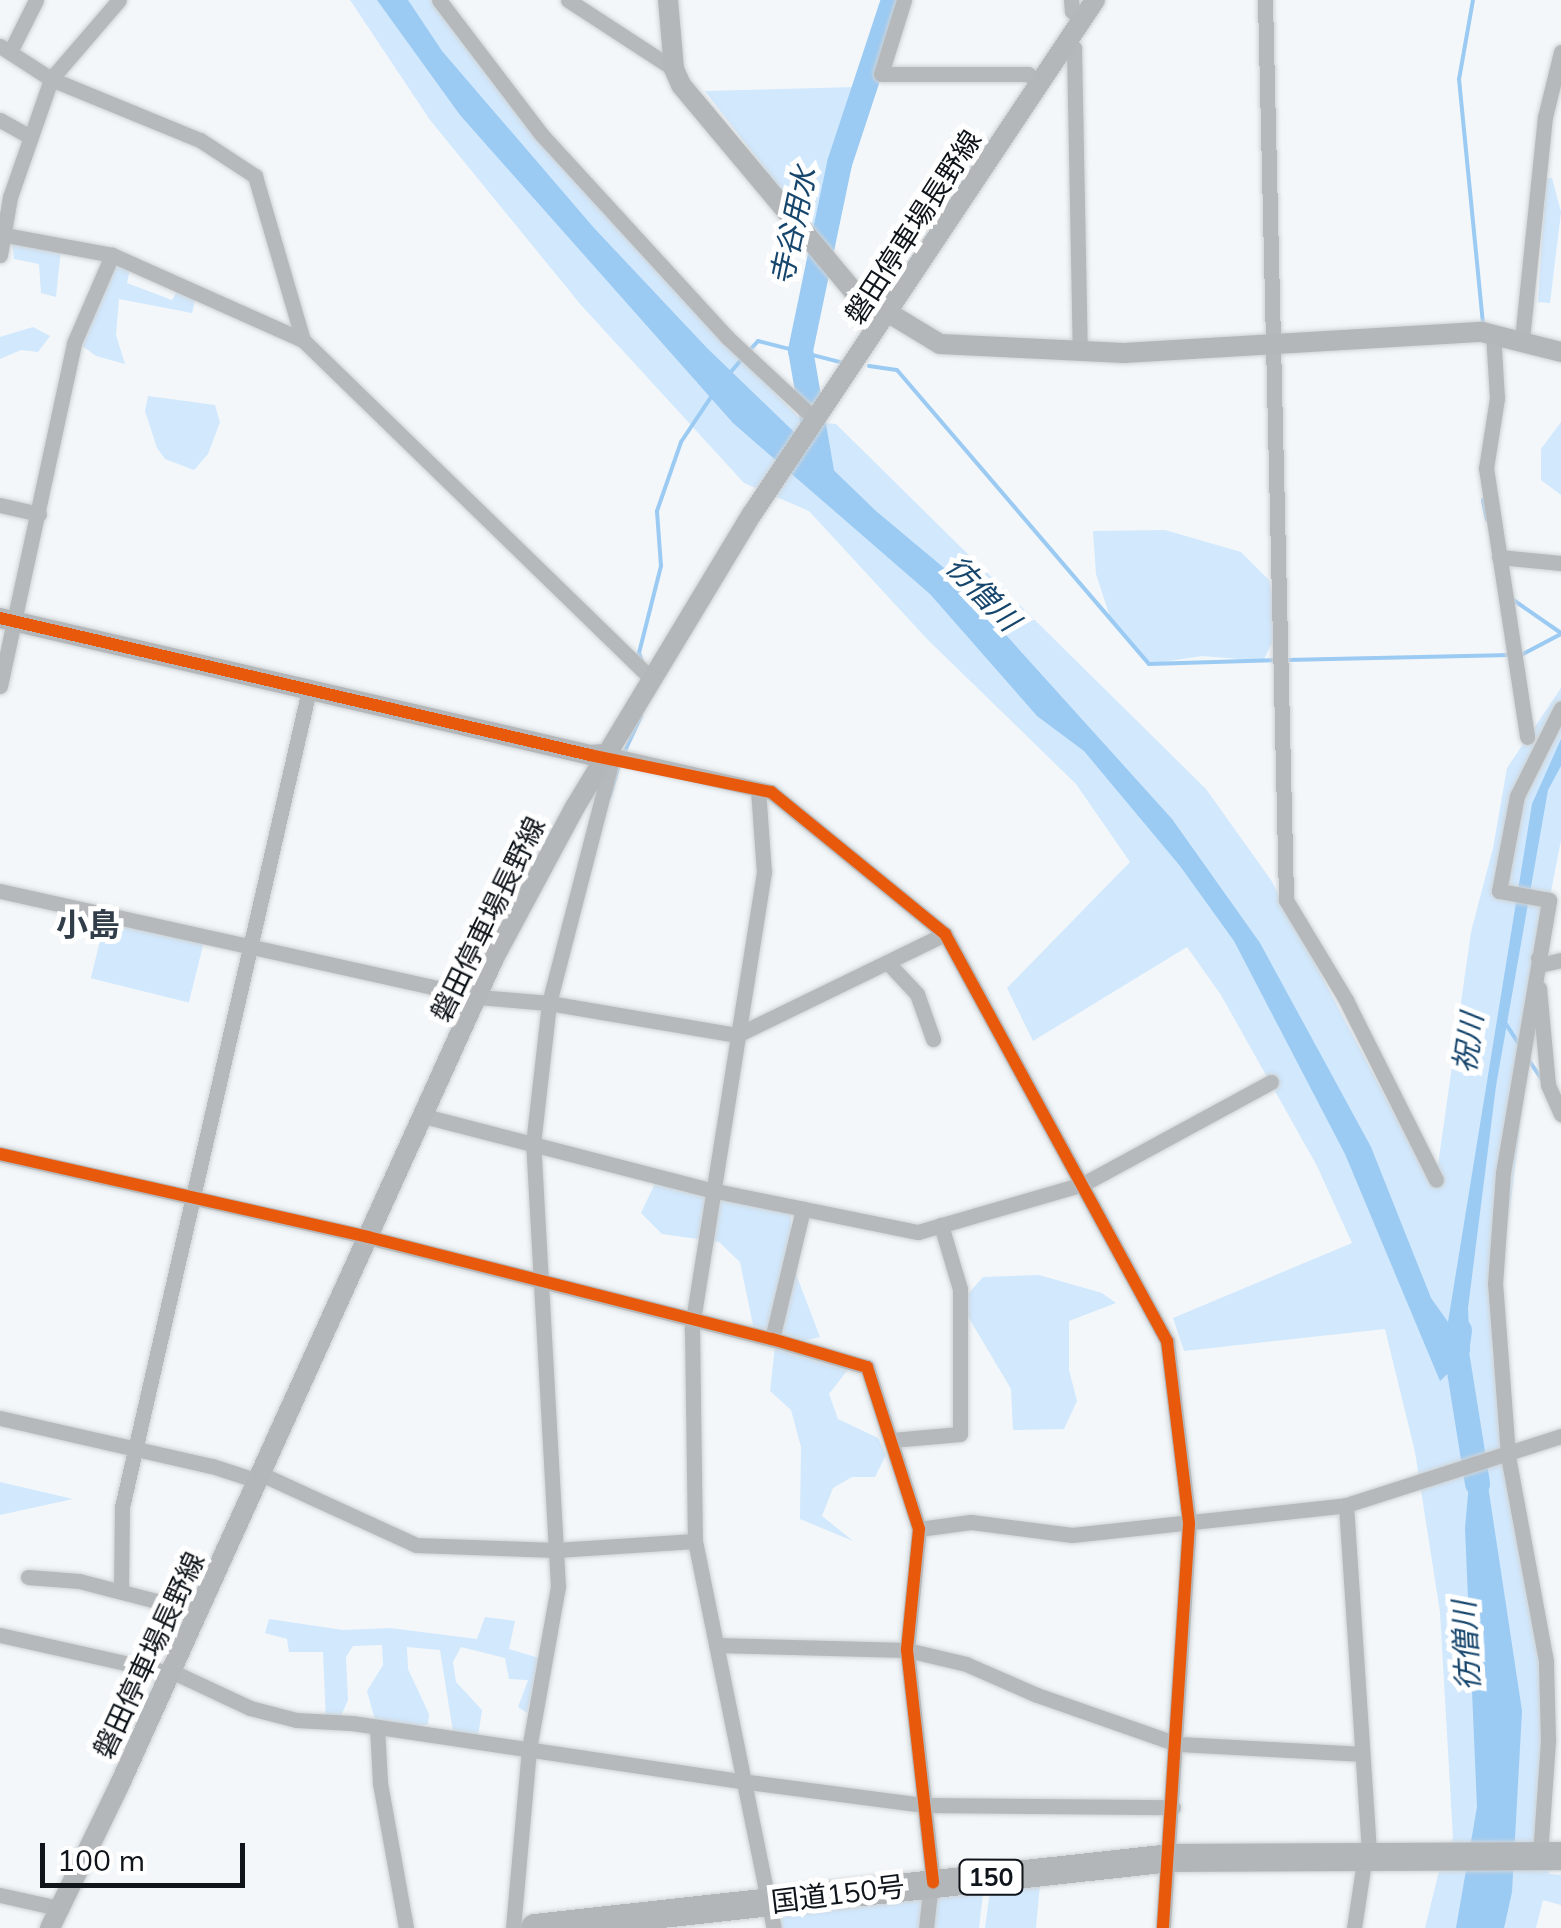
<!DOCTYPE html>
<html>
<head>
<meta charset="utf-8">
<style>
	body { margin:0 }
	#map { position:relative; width:1561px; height:1928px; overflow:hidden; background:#f3f7fa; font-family:Mulish,"Noto Sans JP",sans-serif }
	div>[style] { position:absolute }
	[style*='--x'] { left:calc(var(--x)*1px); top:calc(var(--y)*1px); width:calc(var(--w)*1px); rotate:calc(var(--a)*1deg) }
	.green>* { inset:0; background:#d1e8fd; transform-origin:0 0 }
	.water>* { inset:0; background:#9bcaf3 }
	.stream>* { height:4px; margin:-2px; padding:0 2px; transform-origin:2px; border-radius:2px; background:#9bcaf3 }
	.river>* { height:25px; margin:-12.5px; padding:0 12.5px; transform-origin:12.5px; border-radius:12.5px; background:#9bcaf3 }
	.roads { filter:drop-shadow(0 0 2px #cfd3d5) drop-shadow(0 0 2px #cfd3d5) }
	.street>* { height:15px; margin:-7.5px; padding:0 7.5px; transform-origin:7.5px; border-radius:7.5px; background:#b6b9bb }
	.secondary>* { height:20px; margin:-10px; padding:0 10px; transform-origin:10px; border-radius:10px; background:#b4b7ba }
	.highway>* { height:28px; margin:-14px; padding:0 14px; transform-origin:14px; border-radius:14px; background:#b2b6b9 }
	.cycleway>* { height:12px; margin:-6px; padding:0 6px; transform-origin:6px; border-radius:6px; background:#e8590c }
	span { translate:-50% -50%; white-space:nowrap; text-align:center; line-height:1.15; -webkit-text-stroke:10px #fff; paint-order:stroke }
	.shield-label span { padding:2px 8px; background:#fff; border:2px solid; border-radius:8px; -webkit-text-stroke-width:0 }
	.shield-label { font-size:25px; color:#0f151a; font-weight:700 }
	.street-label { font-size:28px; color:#0f151a }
	.water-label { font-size:30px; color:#17466d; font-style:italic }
	.quarter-label { font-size:32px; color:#313e4a; font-weight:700 }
	.scale { position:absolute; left:40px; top:1843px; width:205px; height:45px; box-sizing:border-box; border:5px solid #0f151a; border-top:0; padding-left:12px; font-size:30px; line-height:35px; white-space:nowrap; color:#0f151a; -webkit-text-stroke:8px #fff; paint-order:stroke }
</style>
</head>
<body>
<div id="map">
	<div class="green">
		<i style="clip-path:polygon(350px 0,441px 0,654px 267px,802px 421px,836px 424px,1206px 789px,1271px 880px,1423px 1169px,1436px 1179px,1471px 932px,1493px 848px,1507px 768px,1561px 688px,1561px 840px,1547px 912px,1492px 1352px,1548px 1709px,1549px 1874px,1561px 1875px,1561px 1905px,1543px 1900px,1536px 1928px,1425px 1928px,1439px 1871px,1453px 1838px,1440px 1612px,1415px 1452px,1385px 1329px,1184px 1351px,1173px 1318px,1352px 1243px,1317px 1166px,1221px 995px,1187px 947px,1033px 1041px,1007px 988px,1130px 862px,1076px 784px,927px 639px,809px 511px,744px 483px,581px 305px,430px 120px)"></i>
		<i style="clip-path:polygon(855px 87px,813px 231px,705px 91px)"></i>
		<i style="clip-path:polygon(1546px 178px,1552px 178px,1561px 212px,1550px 303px,1538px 302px)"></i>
		<i style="clip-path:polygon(12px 240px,61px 249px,56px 297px,41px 293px,39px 264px,14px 259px)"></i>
		<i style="clip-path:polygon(113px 262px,130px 269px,127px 283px,172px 300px,179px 288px,196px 297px,192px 313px,119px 299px,116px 335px,125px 364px,96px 356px,77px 342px)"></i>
		<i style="clip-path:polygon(33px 327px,50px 336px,38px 352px,21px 350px,0 359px,0 337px)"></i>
		<i style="clip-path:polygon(148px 396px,215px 405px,220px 422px,208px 454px,194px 470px,165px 459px,157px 448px,145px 411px)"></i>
		<i style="clip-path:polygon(1561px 422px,1561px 495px,1541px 480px,1541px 449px)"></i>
		<i style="clip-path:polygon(1165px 530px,1241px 552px,1269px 580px,1279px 629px,1263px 661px,1202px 656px,1149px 664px,1111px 620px,1096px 574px,1093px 531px)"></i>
		<i style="left:106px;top:917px;width:101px;height:63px;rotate:14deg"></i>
		<i style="clip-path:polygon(658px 1177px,772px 1203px,791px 1215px,791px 1261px,820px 1337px,790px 1344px,755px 1335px,740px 1262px,719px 1242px,662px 1234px,641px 1213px)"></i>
		<i style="clip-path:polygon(1039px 1275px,1102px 1293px,1116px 1303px,1069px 1321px,1069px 1370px,1077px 1401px,1064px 1429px,1013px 1430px,1011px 1389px,960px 1303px,983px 1277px)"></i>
		<i style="clip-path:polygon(775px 1346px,853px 1363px,829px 1394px,838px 1419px,878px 1438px,886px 1455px,875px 1477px,852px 1477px,833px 1488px,822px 1516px,853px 1541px,800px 1519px,801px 1447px,791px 1410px,770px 1391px)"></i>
		<i style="clip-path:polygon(0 1482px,73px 1499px,0 1515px)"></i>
		<i style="clip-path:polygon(485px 1617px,515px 1621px,509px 1649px,539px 1658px,527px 1713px,518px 1707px,528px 1680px,509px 1679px,505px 1658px,461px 1647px,453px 1662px,456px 1682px,482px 1710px,478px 1736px,454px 1738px,440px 1650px,407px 1647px,408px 1669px,429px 1714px,428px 1724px,415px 1728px,375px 1720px,367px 1691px,383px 1665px,382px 1645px,353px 1646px,346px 1657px,348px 1700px,341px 1716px,326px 1722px,323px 1652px,289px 1652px,287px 1639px,265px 1633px,269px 1619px,343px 1630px,390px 1628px,477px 1639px)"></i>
		<i style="clip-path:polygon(1040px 1884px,1036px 1928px,985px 1928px,990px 1891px)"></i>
		<i style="clip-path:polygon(983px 1893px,979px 1928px,782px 1928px,779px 1915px)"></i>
	</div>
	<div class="water">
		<i style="clip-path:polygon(377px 0,408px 0,442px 51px,594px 228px,707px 348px,876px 511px,950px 573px,1172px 819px,1260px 943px,1371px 1147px,1431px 1298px,1448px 1322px,1532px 804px,1561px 739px,1561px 766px,1548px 790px,1496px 1086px,1468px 1308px,1470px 1352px,1440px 1381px,1345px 1154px,1234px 941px,1180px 866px,1084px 751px,1037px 716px,930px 594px,733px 423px,460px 115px)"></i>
		<i style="clip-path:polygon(1476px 1406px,1522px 1711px,1512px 1892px,1504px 1928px,1456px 1928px,1477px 1807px,1465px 1528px)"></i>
	</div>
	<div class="stream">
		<i style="--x:1473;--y:0;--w:80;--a:100"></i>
		<i style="--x:1459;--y:79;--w:245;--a:84.4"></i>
		<i style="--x:749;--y:351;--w:13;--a:-48"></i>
		<i style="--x:758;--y:341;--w:85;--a:14.4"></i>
		<i style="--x:869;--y:366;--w:28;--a:8"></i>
		<i style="--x:897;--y:370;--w:387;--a:49.4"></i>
		<i style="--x:1149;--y:664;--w:127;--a:-1.8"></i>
		<i style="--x:729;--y:374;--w:20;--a:-49"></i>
		<i style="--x:1483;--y:500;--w:20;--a:79"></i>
		<i style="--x:1512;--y:599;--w:60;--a:34.8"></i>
		<i style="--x:1521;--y:655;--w:45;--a:-27.7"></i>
		<i style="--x:1286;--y:660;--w:225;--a:-1.3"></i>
		<i style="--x:642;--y:661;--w:9;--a:-111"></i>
		<i style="--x:639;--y:653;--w:90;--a:-75.8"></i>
		<i style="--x:661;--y:566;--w:55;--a:-94.2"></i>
		<i style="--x:657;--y:511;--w:73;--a:-70.8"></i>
		<i style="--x:681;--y:442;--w:54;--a:-56.3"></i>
		<i style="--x:624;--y:753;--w:41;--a:-65.3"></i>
		<i style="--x:610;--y:796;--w:35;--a:-74"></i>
		<i style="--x:1504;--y:1021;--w:30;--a:57"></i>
		<i style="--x:1528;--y:1059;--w:25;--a:56"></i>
	</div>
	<div class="river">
		<i style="--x:821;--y:471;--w:123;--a:-99.8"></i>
		<i style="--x:800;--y:350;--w:191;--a:-78.2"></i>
		<i style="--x:839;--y:163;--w:172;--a:-71.7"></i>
		<i style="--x:1459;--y:1330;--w:22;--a:98"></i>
		<i style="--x:1456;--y:1352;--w:133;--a:80.9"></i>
	</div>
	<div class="roads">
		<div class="street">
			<i style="--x:439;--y:0;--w:168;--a:52.7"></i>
			<i style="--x:541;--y:134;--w:277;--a:47.5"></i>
			<i style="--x:728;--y:338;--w:120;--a:43"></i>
			<i style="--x:568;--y:0;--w:126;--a:33.1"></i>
			<i style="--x:904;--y:0;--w:77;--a:107.3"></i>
			<i style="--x:881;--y:74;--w:147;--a:0"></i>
			<i style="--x:1028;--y:74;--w:16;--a:40"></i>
			<i style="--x:1071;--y:0;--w:11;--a:85"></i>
			<i style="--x:1072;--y:11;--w:13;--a:42"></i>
			<i style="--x:1265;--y:0;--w:900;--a:88.66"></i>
			<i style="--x:1286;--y:900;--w:117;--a:59"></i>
			<i style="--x:1346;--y:1000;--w:201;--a:63.4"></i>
			<i style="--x:1067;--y:43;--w:9;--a:36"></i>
			<i style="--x:1074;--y:48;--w:304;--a:88.9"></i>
			<i style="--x:0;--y:46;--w:61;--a:32.9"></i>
			<i style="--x:51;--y:79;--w:161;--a:22.3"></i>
			<i style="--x:200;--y:140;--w:66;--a:33.2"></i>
			<i style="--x:255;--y:176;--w:171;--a:73.7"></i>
			<i style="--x:303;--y:340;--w:484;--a:44.2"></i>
			<i style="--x:10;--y:52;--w:58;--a:-63.4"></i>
			<i style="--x:0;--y:120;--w:35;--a:29"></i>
			<i style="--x:0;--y:234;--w:114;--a:10.6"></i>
			<i style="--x:112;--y:255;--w:209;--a:24"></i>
			<i style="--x:0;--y:255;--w:59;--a:-80.2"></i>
			<i style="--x:10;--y:197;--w:125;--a:-70.8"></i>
			<i style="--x:51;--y:79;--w:104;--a:-49.3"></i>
			<i style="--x:1493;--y:333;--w:65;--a:86.5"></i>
			<i style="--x:1497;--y:398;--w:71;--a:98.9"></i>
			<i style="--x:1486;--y:468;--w:272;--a:81.3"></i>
			<i style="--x:1522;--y:339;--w:223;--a:-84.1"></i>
			<i style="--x:1545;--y:117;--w:67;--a:-76.2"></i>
			<i style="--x:0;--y:505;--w:40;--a:13"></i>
			<i style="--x:1499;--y:557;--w:62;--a:5.5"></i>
			<i style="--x:0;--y:686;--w:351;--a:-77.8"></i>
			<i style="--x:74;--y:343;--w:96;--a:-66.6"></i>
			<i style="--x:605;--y:754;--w:170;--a:12.9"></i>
			<i style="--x:771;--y:792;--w:225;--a:39.2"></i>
			<i style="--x:945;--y:934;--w:464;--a:61.4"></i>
			<i style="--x:1167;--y:1341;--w:184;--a:83.1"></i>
			<i style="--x:1189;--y:1524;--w:405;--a:93.7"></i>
			<i style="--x:758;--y:789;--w:83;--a:85.9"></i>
			<i style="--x:764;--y:872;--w:462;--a:99"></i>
			<i style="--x:692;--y:1328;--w:213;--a:89.2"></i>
			<i style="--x:695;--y:1541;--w:395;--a:78.5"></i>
			<i style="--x:0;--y:891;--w:490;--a:12.5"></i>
			<i style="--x:478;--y:997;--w:71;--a:4.8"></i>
			<i style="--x:549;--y:1003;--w:191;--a:9.7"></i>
			<i style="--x:737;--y:1035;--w:231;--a:-25.9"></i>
			<i style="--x:1538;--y:958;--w:8;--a:45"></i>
			<i style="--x:1544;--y:964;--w:17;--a:-13"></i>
			<i style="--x:889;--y:964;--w:41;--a:47"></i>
			<i style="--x:917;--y:994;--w:48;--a:70.4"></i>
			<i style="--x:1539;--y:988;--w:97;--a:84.7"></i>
			<i style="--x:1548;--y:1085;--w:32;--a:66"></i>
			<i style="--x:424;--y:1116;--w:296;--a:14.5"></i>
			<i style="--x:711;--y:1190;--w:211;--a:11.5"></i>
			<i style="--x:918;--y:1232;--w:172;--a:-16.2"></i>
			<i style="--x:1083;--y:1184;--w:214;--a:-28.5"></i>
			<i style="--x:0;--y:1154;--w:377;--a:12.7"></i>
			<i style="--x:368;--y:1237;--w:417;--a:14.2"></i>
			<i style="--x:772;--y:1339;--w:99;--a:16.4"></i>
			<i style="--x:867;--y:1367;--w:170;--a:72.2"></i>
			<i style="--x:919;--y:1529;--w:122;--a:95.7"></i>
			<i style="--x:907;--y:1650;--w:234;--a:83.6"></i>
			<i style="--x:772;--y:1339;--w:134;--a:-76.6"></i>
			<i style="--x:0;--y:1418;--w:217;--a:12.8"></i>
			<i style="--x:212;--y:1466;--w:48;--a:18.1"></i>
			<i style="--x:892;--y:1440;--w:68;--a:-5"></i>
			<i style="--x:960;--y:1434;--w:145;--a:-90"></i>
			<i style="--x:960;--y:1289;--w:67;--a:-106.5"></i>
			<i style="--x:261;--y:1474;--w:170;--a:24.6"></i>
			<i style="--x:416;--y:1545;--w:140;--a:2"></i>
			<i style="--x:556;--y:1550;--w:139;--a:-3.7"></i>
			<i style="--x:1346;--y:1505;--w:351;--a:86.2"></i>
			<i style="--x:919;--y:1529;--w:52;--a:-7.7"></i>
			<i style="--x:971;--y:1522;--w:102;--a:7.3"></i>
			<i style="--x:1072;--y:1535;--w:276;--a:-6.2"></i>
			<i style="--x:1346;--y:1505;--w:226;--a:-17.8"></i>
			<i style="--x:28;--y:1577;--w:51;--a:4.5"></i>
			<i style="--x:79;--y:1581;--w:124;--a:14.5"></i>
			<i style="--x:121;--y:1590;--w:83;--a:-89.3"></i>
			<i style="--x:122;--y:1507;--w:838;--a:-77.11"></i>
			<i style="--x:0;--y:1635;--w:174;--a:12.6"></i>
			<i style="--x:716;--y:1645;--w:191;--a:1.5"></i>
			<i style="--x:907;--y:1650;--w:61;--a:13.3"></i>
			<i style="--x:966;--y:1664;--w:77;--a:23.6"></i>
			<i style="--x:1037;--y:1695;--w:148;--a:19.3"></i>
			<i style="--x:1177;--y:1744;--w:184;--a:3.1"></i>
			<i style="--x:171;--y:1671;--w:87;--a:25.1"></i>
			<i style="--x:250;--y:1708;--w:48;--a:14.6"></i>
			<i style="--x:296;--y:1720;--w:56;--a:3.1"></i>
			<i style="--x:352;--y:1723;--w:393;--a:8.5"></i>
			<i style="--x:741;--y:1781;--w:185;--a:7.5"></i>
			<i style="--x:924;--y:1805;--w:249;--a:0.5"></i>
			<i style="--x:377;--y:1727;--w:56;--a:86.9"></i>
			<i style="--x:380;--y:1783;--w:147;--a:79.8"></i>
			<i style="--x:1540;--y:1855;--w:115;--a:-86"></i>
			<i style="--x:1548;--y:1740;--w:79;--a:-91.5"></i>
			<i style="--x:1546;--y:1661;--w:209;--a:-100.5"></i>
			<i style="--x:1508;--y:1455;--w:171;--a:-94.3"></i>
			<i style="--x:1495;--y:1284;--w:111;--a:-85.9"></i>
			<i style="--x:1503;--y:1173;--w:277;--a:-80.4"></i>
			<i style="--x:1549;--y:900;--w:51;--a:-169.8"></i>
			<i style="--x:1499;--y:891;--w:97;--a:-79.3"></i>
			<i style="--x:1517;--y:796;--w:98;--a:-63.4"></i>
			<i style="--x:0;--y:1895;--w:59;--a:12.6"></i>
			<i style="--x:513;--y:1928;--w:180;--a:-84.9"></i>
			<i style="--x:529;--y:1749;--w:165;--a:-79.9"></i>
			<i style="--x:558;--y:1587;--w:444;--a:-93.2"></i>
			<i style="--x:533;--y:1144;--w:142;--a:-83.5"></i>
			<i style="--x:549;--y:1003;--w:255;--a:-75.5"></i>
			<i style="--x:926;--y:1928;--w:45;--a:-83.7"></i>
			<i style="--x:1354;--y:1928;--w:74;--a:-81.4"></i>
		</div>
		<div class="secondary">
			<i style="--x:668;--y:0;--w:69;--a:85"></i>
			<i style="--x:674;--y:69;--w:17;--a:66"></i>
			<i style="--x:681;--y:85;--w:270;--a:50.1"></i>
			<i style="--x:854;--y:292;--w:100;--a:31.2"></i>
			<i style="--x:940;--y:344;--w:184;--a:2.8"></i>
			<i style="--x:1124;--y:353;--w:359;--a:-3.4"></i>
			<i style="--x:1482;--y:332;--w:81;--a:14.2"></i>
			<i style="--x:0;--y:618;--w:606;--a:13.07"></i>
			<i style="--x:590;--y:755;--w:15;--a:-4"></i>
			<i style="--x:50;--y:1928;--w:158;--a:-64.1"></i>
			<i style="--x:119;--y:1786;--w:909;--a:-65.63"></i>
			<i style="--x:494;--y:958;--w:171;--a:-61.8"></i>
			<i style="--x:575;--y:807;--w:342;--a:-58.9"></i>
			<i style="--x:752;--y:514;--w:618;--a:-56.28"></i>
		</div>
		<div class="highway">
			<i style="--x:535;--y:1928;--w:640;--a:-6.28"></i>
			<i style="--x:1171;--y:1858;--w:390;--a:-0.3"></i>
		</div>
	</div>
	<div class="cycleway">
		<i style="--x:0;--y:618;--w:606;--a:13.07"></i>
		<i style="--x:590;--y:755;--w:185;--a:11.6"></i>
		<i style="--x:771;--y:792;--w:225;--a:39.2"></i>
		<i style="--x:945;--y:934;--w:464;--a:61.4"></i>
		<i style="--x:1167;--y:1341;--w:184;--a:83.1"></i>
		<i style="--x:1189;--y:1524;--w:405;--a:93.7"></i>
		<i style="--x:0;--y:1154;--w:377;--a:12.7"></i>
		<i style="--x:368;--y:1237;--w:417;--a:14.2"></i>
		<i style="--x:772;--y:1339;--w:99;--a:16.4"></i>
		<i style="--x:867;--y:1367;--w:170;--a:72.2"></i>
		<i style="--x:919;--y:1529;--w:122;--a:95.7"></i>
		<i style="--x:907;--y:1650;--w:234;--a:83.6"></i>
	</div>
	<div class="shield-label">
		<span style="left:991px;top:1877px">150</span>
	</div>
	<div class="street-label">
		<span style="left:913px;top:227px;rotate:-57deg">磐田停車場長野線</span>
		<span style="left:488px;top:919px;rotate:-64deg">磐田停車場長野線</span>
		<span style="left:149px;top:1655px;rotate:-65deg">磐田停車場長野線</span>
		<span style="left:838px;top:1894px;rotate:-7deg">国道150号</span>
	</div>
	<div class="water-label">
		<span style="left:793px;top:226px;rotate:-78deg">寺谷用水</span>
		<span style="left:983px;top:593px;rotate:46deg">彷僧川</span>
		<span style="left:1468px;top:1043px;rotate:-82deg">祝川</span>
		<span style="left:1466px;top:1646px;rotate:-93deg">彷僧川</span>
	</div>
	<div class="quarter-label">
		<span style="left:88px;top:924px">小島</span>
	</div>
	<div class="scale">100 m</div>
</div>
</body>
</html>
